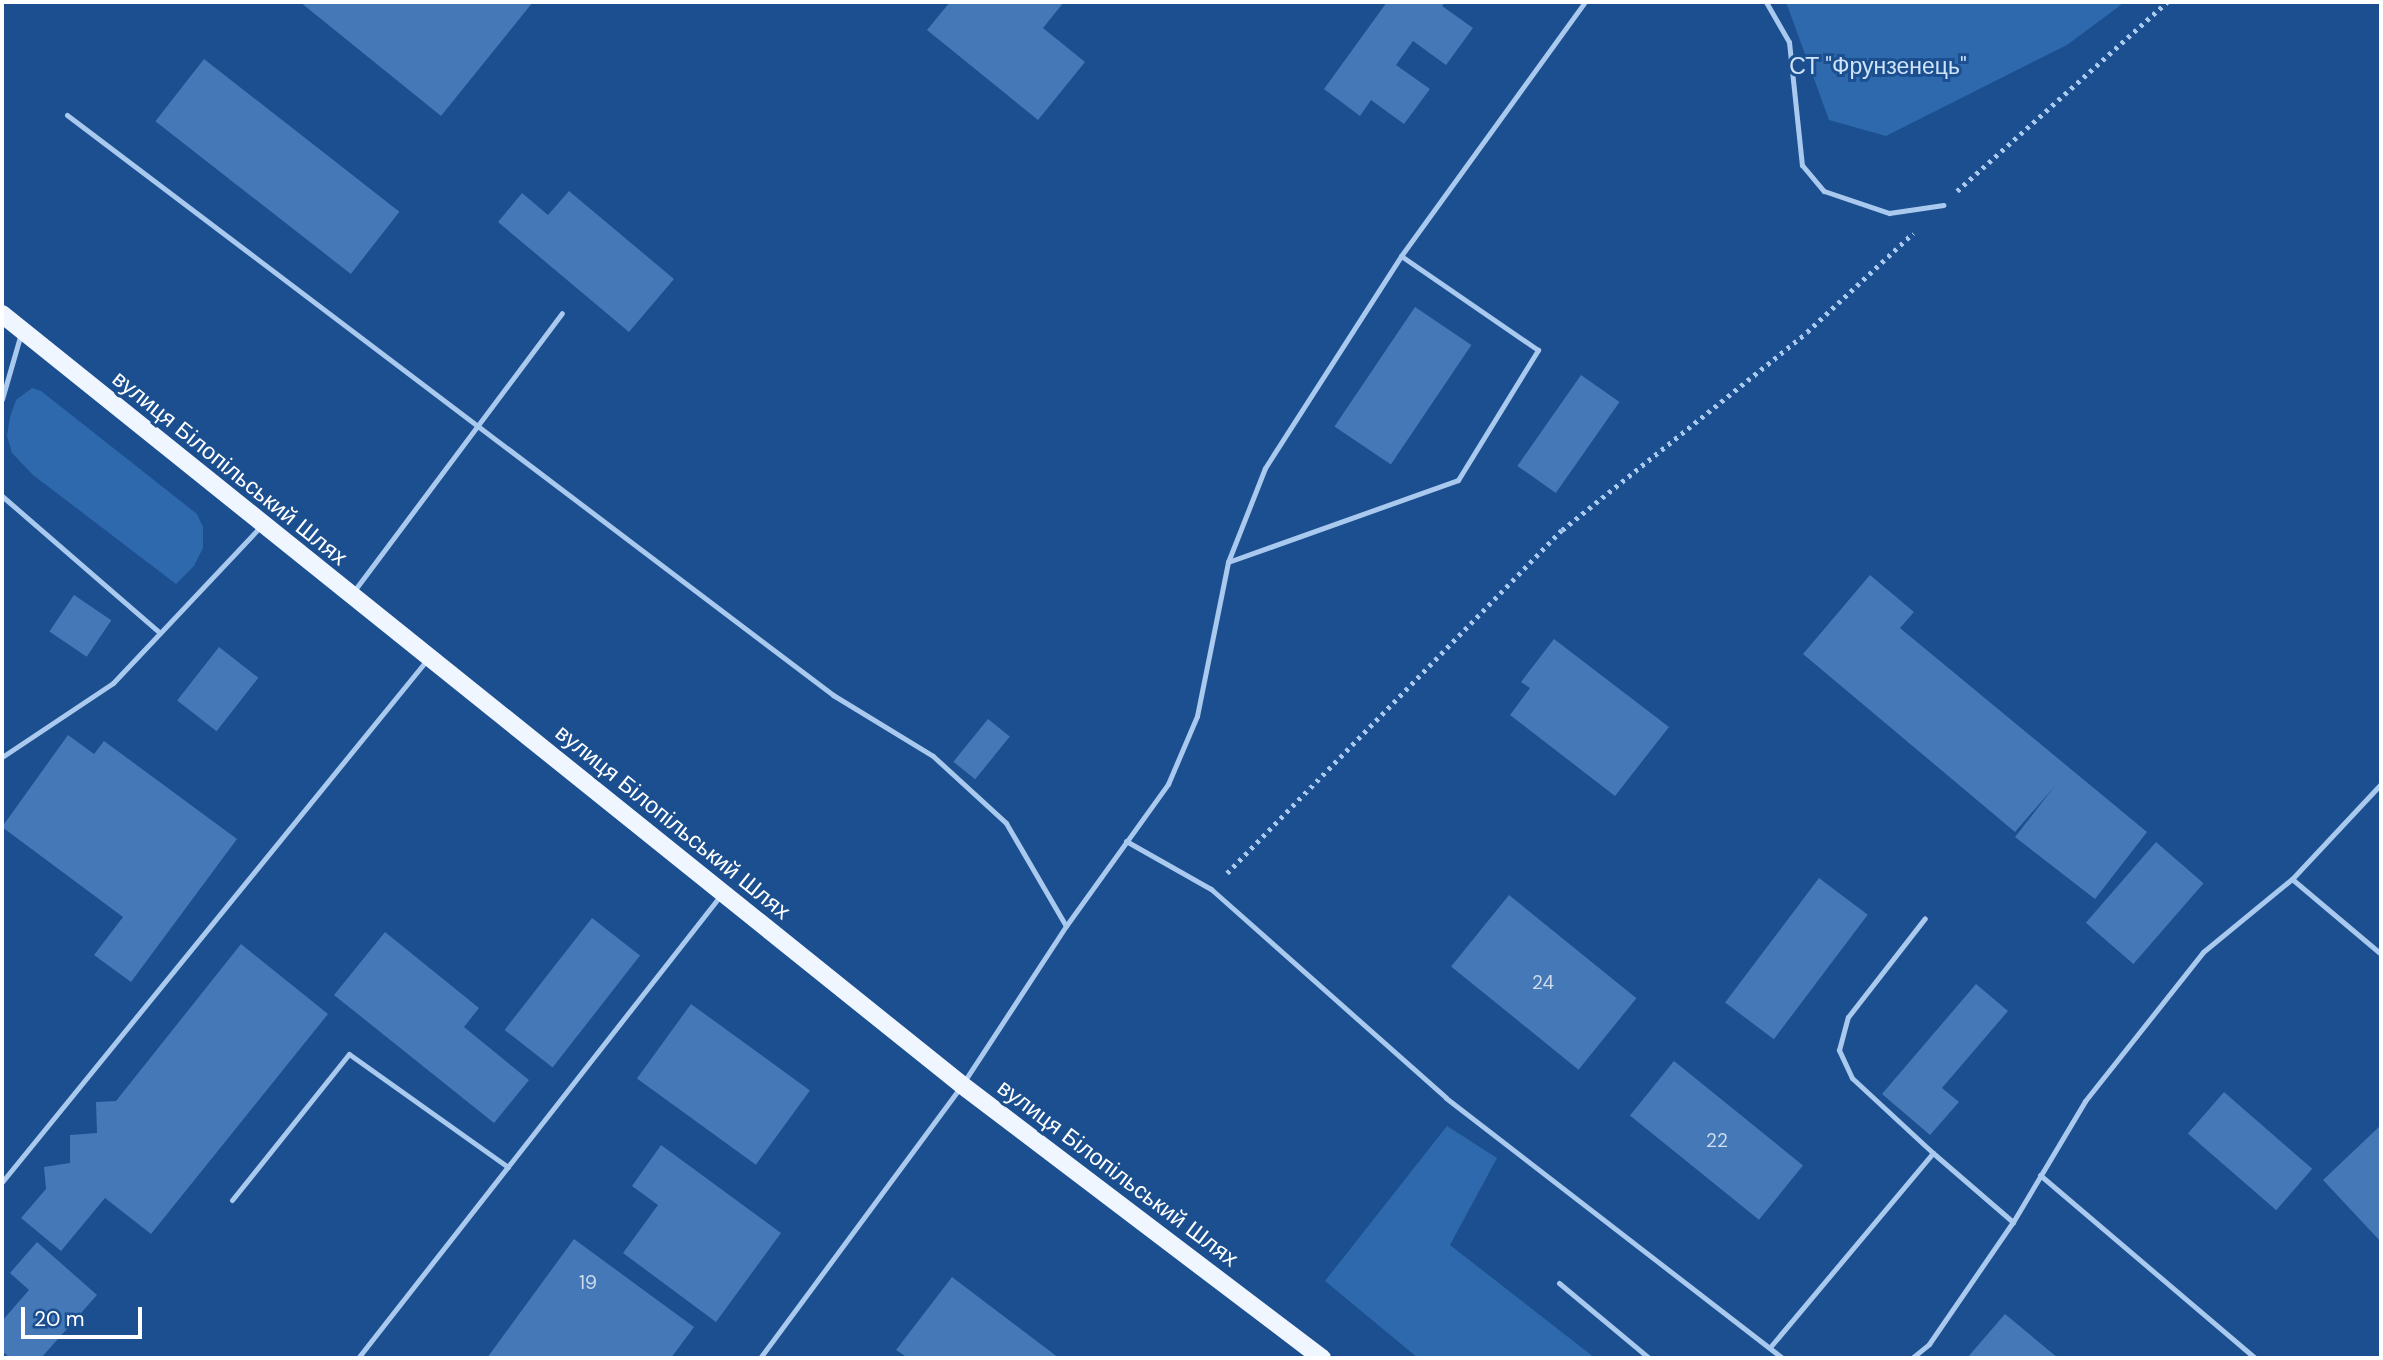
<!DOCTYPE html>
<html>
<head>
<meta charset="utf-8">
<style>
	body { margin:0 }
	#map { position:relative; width:2383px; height:1360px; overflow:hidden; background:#1b4f8f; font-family:"DM Sans",sans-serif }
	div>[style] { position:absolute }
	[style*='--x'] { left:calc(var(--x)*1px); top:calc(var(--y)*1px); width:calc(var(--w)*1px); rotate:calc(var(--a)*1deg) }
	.green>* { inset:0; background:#2e69ad }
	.building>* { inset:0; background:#4478b7; transform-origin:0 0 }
	.path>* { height:4.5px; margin-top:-2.25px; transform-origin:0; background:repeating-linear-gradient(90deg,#a9c9ee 0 3.5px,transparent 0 8.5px) }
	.lane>* { height:5px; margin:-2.5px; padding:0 2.5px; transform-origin:2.5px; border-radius:2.5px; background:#a9c9ee }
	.primary>* { height:18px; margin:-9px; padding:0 9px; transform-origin:9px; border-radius:9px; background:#f0f6ff }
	span { translate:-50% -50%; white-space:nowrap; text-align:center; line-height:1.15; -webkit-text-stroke:6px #1b4f8f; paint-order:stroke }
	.number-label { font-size:19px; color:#d0dded }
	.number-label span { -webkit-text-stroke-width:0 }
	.park-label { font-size:23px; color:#cfe3fa }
	.street-label { font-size:23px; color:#fff }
	.frame { position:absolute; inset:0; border:4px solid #fff; pointer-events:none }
	.scale { position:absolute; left:21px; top:1307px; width:121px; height:32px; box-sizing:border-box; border:4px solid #fff; border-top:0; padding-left:9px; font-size:21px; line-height:24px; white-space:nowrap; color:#fff; -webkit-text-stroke:5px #1b4f8f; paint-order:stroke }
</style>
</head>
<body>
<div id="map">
	<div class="green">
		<i style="clip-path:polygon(1786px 2px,2125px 2px,2067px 45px,1886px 136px,1829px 120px)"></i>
		<i style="clip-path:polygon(32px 388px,41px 391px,197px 514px,203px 527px,203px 548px,194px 566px,176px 584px,33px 475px,12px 453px,7px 436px,10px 417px,16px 400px)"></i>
		<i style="clip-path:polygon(1447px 1126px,1497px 1158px,1450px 1245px,1595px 1358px,1418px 1358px,1325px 1281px)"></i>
	</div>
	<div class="building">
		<i style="clip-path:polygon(300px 2px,533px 2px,441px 116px)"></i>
		<i style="clip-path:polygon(950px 2px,1064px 2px,1043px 28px,1085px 62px,1038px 120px,927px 30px)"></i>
		<i style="clip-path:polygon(1387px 2px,1445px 2px,1442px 6px,1473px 28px,1446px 65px,1413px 41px,1396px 65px,1430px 89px,1404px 124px,1371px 100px,1360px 116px,1324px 89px)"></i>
		<i style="left:204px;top:59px;width:248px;height:79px;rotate:38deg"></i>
		<i style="clip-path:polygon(569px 191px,674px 279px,629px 332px,498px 222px,522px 193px,548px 215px)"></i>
		<i style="left:1415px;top:307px;width:68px;height:144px;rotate:34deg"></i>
		<i style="left:1581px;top:375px;width:47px;height:111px;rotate:35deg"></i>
		<i style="clip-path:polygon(1870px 575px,1914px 612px,1900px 628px,2147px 832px,2095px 899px,2015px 837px,2054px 787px,2015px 832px,1803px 654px)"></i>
		<i style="left:74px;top:595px;width:45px;height:44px;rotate:34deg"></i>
		<i style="clip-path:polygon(1554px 639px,1669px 727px,1615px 796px,1510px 715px,1530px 688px,1521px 682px)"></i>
		<i style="left:219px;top:647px;width:50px;height:68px;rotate:38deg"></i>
		<i style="left:988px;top:719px;width:28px;height:55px;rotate:39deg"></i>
		<i style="clip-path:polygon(68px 735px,94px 754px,104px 741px,237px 839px,131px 982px,94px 955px,123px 917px,2px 827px)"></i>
		<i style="left:2156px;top:842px;width:63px;height:107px;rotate:41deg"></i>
		<i style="left:1819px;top:878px;width:61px;height:156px;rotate:37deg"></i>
		<i style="left:1509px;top:895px;width:164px;height:92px;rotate:39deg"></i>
		<i style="left:592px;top:918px;width:61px;height:142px;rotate:38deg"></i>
		<i style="clip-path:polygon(385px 932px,479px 1008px,464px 1027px,529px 1080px,494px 1123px,334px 995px)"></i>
		<i style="clip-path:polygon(241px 944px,328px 1014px,151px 1234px,105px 1198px,61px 1251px,21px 1218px,46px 1189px,44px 1167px,70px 1163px,70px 1135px,97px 1133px,96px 1102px,116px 1101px)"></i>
		<i style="clip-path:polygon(1976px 984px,2008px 1011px,1942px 1088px,1959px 1102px,1930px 1135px,1882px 1094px)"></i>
		<i style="left:691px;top:1004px;width:147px;height:92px;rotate:36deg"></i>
		<i style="left:1674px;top:1061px;width:166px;height:70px;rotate:39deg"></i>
		<i style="left:2224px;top:1092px;width:117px;height:55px;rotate:41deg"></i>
		<i style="clip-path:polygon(2381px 1125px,2381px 1242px,2323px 1180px)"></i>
		<i style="clip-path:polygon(661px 1145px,781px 1233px,716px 1322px,623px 1253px,658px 1205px,632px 1186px)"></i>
		<i style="clip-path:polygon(574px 1239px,694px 1327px,671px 1358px,487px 1358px)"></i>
		<i style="clip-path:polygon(37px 1242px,97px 1295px,41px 1358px,10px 1358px,2px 1351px,2px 1321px,29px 1290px,10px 1273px)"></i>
		<i style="clip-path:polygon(952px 1277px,1059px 1358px,908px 1358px,896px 1350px)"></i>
		<i style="clip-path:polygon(2005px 1314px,2058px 1358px,1967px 1358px)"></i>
	</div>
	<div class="path">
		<i style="--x:1957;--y:191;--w:283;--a:-42"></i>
		<i style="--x:1227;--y:873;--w:479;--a:-45.7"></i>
		<i style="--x:1562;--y:530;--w:315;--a:-38.9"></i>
		<i style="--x:1807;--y:332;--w:145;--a:-43"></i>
	</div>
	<div class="lane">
		<i style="--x:1766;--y:2;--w:46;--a:60.1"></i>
		<i style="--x:1789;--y:42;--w:124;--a:84"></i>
		<i style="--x:1802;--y:165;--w:34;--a:50"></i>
		<i style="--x:1824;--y:191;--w:69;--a:18.7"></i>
		<i style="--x:1889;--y:213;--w:55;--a:-8.4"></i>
		<i style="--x:67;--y:115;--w:961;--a:37.13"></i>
		<i style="--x:833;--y:695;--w:117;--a:31.4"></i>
		<i style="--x:933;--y:756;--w:99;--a:42.5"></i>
		<i style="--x:1006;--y:823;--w:119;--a:59.8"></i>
		<i style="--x:1066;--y:926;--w:190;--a:123.2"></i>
		<i style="--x:962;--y:1085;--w:340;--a:126.5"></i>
		<i style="--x:2;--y:399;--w:69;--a:-73.9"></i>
		<i style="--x:2;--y:496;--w:209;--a:40.9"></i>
		<i style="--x:1228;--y:562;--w:101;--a:-68.5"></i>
		<i style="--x:1265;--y:468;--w:252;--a:-57.3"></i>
		<i style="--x:354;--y:591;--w:347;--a:-53.2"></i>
		<i style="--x:2;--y:757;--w:133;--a:-33.7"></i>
		<i style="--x:113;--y:683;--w:214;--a:-46.7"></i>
		<i style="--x:1126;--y:841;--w:98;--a:29.5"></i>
		<i style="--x:1211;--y:889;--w:314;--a:41.6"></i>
		<i style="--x:1446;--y:1098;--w:425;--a:37.7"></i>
		<i style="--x:2292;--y:879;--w:116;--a:40.1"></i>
		<i style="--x:1066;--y:926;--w:175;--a:-54.3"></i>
		<i style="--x:1168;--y:784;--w:74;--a:-66.9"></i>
		<i style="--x:1197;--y:716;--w:157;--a:-78.6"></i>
		<i style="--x:1228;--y:562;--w:244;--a:-19.6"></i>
		<i style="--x:1458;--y:480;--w:153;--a:-58.4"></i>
		<i style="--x:1538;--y:350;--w:166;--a:-145.5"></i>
		<i style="--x:1401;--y:256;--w:314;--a:-54.1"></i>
		<i style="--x:1933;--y:1153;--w:106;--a:40.8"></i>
		<i style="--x:2013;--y:1222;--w:141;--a:-59.2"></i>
		<i style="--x:2085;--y:1101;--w:190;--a:-51.6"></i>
		<i style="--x:2203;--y:952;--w:115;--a:-39.4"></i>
		<i style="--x:2292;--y:879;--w:130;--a:-46.9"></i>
		<i style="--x:2040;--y:1175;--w:282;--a:40.4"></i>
		<i style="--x:2;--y:1182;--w:672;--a:-50.86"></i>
		<i style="--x:232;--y:1200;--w:187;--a:-51.3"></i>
		<i style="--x:349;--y:1054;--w:195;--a:35.4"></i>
		<i style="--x:1559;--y:1283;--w:117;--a:39.8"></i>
		<i style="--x:1771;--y:1346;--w:252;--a:-50"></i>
		<i style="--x:1933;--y:1153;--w:110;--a:-137.2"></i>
		<i style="--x:1852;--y:1078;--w:31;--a:-115"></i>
		<i style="--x:1839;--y:1050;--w:34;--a:-75"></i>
		<i style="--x:1848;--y:1017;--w:125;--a:-52.1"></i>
		<i style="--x:358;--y:1358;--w:587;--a:-51.92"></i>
		<i style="--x:1912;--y:1358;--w:22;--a:-39"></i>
		<i style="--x:1929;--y:1344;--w:148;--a:-55.5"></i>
	</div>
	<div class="primary">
		<i style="--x:2;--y:314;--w:1231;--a:38.77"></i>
		<i style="--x:962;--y:1085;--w:452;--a:37.2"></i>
	</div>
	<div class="number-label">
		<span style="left:1543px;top:983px">24</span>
		<span style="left:1717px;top:1141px">22</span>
		<span style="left:588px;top:1283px">19</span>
	</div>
	<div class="park-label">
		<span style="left:1878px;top:66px">СТ "Фрунзенець"</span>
	</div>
	<div class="street-label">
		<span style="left:230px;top:468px;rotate:39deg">вулиця Білопільський Шлях</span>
		<span style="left:673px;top:822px;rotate:39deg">вулиця Білопільський Шлях</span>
		<span style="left:1118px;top:1173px;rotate:37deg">вулиця Білопільський Шлях</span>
	</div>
	<div class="frame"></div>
	<div class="scale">20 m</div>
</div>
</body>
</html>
